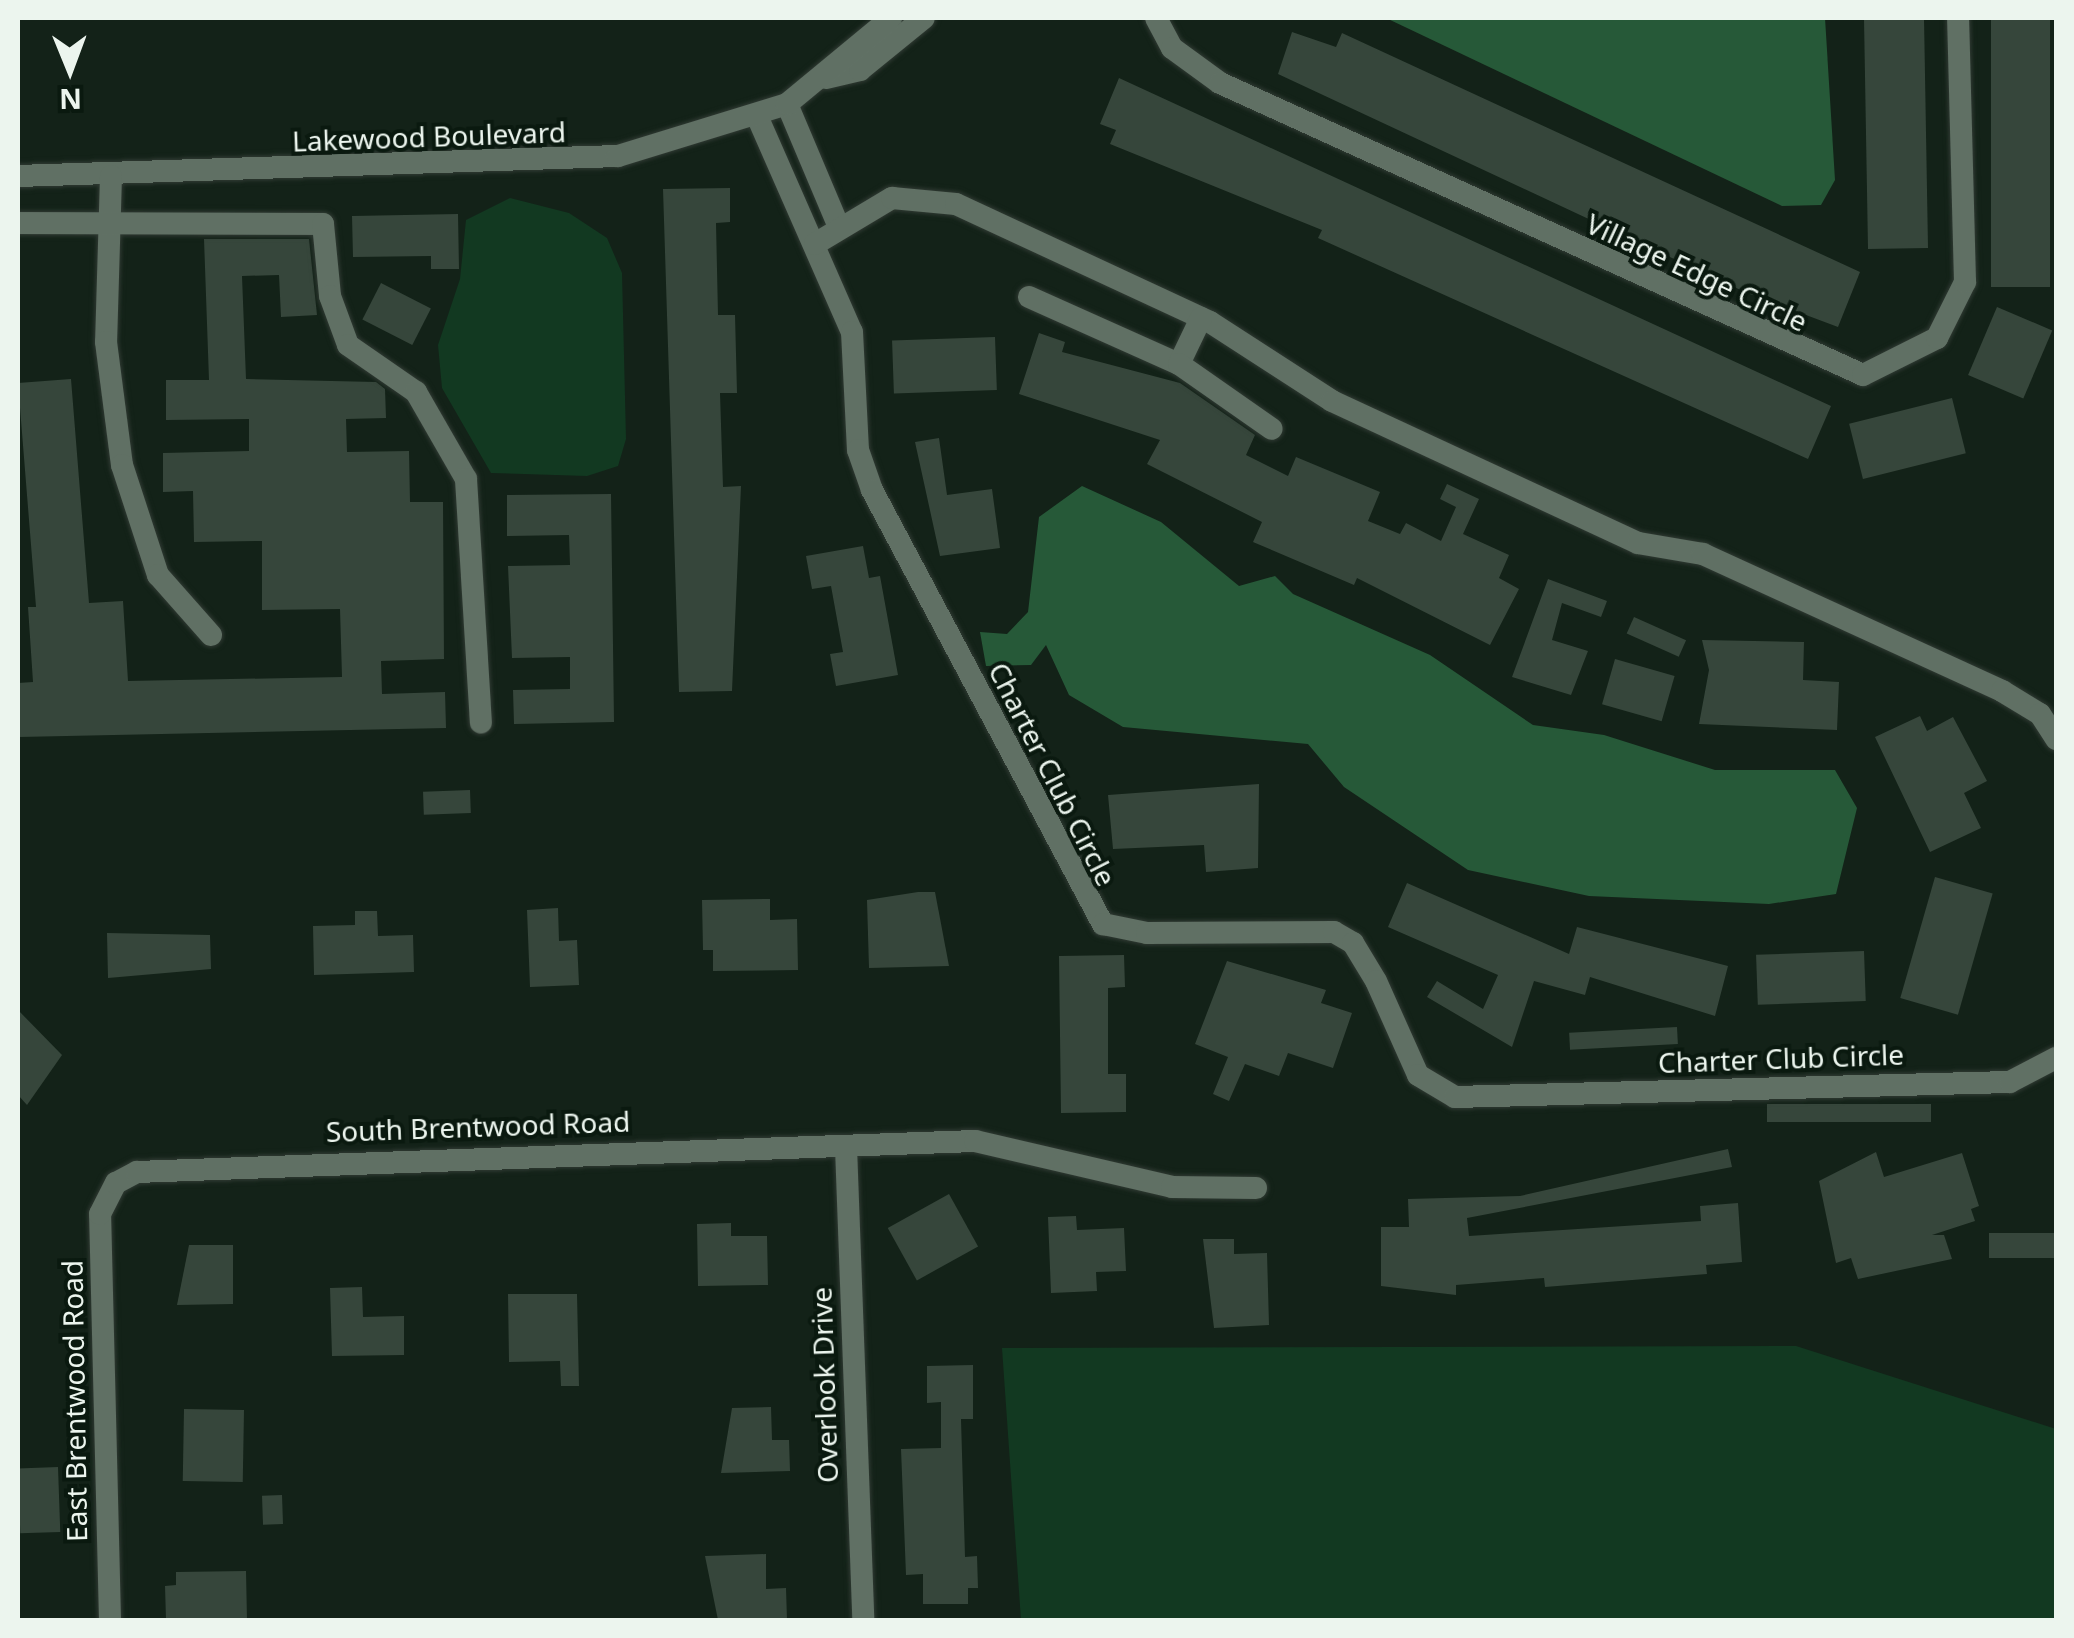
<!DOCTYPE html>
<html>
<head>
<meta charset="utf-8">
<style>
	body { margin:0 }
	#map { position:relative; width:2074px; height:1638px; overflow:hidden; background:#132218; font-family:"Noto Sans",sans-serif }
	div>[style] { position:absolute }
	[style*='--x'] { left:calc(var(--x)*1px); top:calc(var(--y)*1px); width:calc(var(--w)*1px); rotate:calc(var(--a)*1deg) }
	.green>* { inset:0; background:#123921 }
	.water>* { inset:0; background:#265938 }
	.building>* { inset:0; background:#36463b; transform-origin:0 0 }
	.roads { filter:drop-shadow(0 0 2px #303a33) drop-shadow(0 0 2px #303a33) }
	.street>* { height:22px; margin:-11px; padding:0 11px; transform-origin:11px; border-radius:11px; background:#607064 }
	span { translate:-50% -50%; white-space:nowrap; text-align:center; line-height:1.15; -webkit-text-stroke:8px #0a190f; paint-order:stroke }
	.street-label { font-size:28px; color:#ecf5ee }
	.frame { position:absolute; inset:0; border:20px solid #ecf5ee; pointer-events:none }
	.north { position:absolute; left:20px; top:20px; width:100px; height:100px; -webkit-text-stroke:8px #0a190f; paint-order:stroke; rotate:179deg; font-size:28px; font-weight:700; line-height:40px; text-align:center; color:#ecf5ee }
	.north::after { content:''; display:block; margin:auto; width:35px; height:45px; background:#ecf5ee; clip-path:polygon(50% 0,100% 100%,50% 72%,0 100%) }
</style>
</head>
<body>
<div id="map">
	<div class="green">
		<i style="clip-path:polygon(510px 198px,569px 213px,607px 238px,622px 273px,626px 439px,618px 466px,587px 476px,491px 473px,442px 388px,438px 345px,460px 279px,466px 220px)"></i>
		<i style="clip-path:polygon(1796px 1346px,2056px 1429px,2056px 1620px,1021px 1620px,1002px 1348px)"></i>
	</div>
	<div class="water">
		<i style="clip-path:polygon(1386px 18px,1825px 18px,1835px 180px,1821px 205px,1782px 206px)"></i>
		<i style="clip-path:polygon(1082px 486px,1161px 522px,1239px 586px,1275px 576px,1293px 594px,1430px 655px,1533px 725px,1604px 735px,1715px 770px,1835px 770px,1857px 808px,1836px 894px,1769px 904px,1589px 896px,1468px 870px,1344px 787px,1308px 744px,1123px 727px,1069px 695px,1046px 645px,1031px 665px,986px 666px,980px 632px,1007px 634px,1028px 612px,1039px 517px)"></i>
	</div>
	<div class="building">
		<i style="left:1924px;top:18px;width:230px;height:60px;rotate:89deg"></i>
		<i style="left:1991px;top:18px;width:59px;height:269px"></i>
		<i style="clip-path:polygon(1292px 32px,1336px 47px,1342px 33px,1860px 272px,1838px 327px,1747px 293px,1278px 74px)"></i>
		<i style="clip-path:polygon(1119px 78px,1831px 406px,1808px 459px,1318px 238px,1322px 230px,1110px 144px,1116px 130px,1100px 124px)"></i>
		<i style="clip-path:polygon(730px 188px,730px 222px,716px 223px,718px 315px,735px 315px,737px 393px,720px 393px,723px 487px,741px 486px,732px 691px,679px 692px,663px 189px)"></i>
		<i style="clip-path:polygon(458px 214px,459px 269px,431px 269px,431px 256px,353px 257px,352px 216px)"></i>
		<i style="clip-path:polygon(204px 239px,309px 239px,317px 315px,281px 317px,279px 275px,242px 276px,246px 379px,376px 382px,385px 389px,386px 418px,346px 419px,347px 452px,409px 451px,410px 502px,443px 502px,444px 659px,381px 661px,382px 694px,445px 692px,446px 728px,19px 737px,18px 683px,33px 682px,28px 607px,36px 607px,18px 383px,71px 379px,89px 603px,123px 601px,128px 681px,342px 677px,340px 609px,262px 610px,262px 541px,194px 542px,193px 491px,163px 492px,163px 453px,249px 451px,249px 419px,166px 420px,166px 380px,209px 380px)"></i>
		<i style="left:381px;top:283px;width:56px;height:41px;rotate:27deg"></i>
		<i style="left:1997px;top:307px;width:60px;height:74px;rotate:23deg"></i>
		<i style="clip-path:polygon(1039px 333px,1065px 342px,1062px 352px,1180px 383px,1255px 435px,1246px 455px,1288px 476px,1296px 457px,1380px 492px,1368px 521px,1400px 534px,1406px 523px,1441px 541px,1456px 507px,1440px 499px,1447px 484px,1479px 499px,1463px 534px,1509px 555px,1499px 578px,1519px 589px,1490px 645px,1357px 578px,1354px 585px,1253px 542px,1262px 522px,1147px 464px,1160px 440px,1019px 394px)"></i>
		<i style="left:995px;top:337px;width:53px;height:103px;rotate:88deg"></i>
		<i style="left:1952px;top:398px;width:57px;height:106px;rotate:76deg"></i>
		<i style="clip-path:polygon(939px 438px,947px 495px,992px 489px,1000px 548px,940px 556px,915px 442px)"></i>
		<i style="clip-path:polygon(611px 494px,614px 722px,514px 724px,513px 690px,570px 689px,570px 657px,512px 658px,508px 566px,570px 565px,569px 535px,507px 536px,507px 495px)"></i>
		<i style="clip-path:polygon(863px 546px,869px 578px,880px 576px,898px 675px,836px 686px,830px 654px,843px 652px,831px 586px,812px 589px,806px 556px)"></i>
		<i style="clip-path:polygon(1548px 579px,1607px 601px,1601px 617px,1562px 603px,1552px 640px,1588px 651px,1571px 695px,1512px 677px)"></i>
		<i style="left:1634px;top:617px;width:57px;height:18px;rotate:24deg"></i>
		<i style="clip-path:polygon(1702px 640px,1804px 642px,1803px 680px,1839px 682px,1837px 730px,1699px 724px,1709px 670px)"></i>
		<i style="left:1615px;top:659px;width:62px;height:47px;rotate:16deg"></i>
		<i style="clip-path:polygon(1920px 716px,1927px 731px,1953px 717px,1987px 781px,1964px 793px,1981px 828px,1930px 852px,1875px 737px)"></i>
		<i style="clip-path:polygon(1259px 784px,1258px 868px,1206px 872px,1204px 845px,1113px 849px,1108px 795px)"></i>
		<i style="left:470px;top:790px;width:23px;height:47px;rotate:88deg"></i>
		<i style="left:1935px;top:877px;width:60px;height:126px;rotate:16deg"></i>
		<i style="clip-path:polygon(1407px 883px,1569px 954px,1577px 927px,1728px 966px,1715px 1016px,1590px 977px,1585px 995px,1534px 981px,1512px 1047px,1427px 997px,1437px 981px,1483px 1009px,1498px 975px,1388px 927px)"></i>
		<i style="clip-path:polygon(918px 892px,935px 892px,949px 966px,869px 968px,867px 900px)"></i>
		<i style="clip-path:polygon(770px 899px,770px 920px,797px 919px,798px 970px,713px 971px,713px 950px,703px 950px,702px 900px)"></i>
		<i style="clip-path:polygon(558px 908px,559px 941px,577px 940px,579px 985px,530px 987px,527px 910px)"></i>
		<i style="clip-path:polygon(355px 911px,377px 911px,378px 936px,413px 935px,414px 972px,314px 975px,313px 926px,355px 925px)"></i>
		<i style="clip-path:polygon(107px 933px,210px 935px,211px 969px,108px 978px)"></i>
		<i style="left:1864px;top:951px;width:50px;height:108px;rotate:88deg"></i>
		<i style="clip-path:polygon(1124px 955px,1125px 987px,1108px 988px,1108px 1074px,1126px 1074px,1126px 1112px,1061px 1113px,1059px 956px)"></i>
		<i style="clip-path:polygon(1227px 961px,1326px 990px,1321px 1003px,1352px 1013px,1333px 1068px,1288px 1053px,1279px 1076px,1245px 1064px,1229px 1101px,1213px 1094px,1228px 1057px,1195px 1044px)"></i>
		<i style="clip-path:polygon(18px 1010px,62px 1055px,27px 1105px,18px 1095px)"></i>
		<i style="left:1677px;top:1027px;width:17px;height:108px;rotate:87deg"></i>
		<i style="left:1931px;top:1104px;width:18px;height:164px;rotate:90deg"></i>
		<i style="clip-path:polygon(1728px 1149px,1732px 1167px,1467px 1218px,1469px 1236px,1701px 1221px,1700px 1206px,1738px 1203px,1742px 1262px,1706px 1265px,1707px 1274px,1545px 1287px,1544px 1278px,1456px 1285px,1456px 1295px,1381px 1286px,1381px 1227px,1409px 1227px,1408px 1199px,1520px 1196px)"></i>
		<i style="clip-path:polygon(1876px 1152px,1884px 1177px,1962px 1153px,1979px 1206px,1971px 1209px,1975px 1221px,1932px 1235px,1944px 1235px,1952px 1259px,1858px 1279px,1851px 1258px,1836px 1263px,1819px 1181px)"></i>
		<i style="left:949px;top:1194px;width:60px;height:70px;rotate:61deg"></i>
		<i style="clip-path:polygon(1076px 1216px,1077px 1230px,1124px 1228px,1126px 1271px,1096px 1272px,1097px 1291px,1051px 1293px,1048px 1217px)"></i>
		<i style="clip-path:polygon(731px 1223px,731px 1236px,767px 1236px,768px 1285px,698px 1286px,697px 1224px)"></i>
		<i style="left:2056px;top:1233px;width:25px;height:67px;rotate:90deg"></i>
		<i style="clip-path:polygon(1203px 1239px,1234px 1239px,1234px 1254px,1267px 1253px,1269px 1325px,1214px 1328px)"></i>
		<i style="clip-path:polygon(189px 1245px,233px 1245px,233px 1304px,177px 1305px)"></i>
		<i style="clip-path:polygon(362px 1287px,363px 1317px,404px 1316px,404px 1355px,332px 1356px,330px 1288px)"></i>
		<i style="clip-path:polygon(508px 1294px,577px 1294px,579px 1386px,561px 1386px,560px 1361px,509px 1362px)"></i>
		<i style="clip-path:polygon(973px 1365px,973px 1419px,961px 1419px,965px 1557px,977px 1556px,978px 1588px,968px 1588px,968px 1604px,923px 1604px,923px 1574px,906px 1575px,901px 1449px,941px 1448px,941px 1402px,927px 1403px,927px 1366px)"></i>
		<i style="clip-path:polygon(771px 1407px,772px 1440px,789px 1440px,790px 1471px,721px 1473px,732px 1408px)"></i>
		<i style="left:244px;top:1410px;width:72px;height:60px;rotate:91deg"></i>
		<i style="left:58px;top:1467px;width:65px;height:40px;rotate:88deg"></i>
		<i style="left:282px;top:1495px;width:29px;height:20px;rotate:88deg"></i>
		<i style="clip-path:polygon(766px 1554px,766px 1589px,786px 1588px,787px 1620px,718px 1620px,705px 1556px)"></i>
		<i style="clip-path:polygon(246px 1571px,247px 1620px,166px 1620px,165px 1586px,176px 1585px,176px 1572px)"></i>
	</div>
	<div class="roads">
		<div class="street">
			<i style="--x:1156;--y:18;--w:34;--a:62"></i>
			<i style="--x:1172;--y:48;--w:59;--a:36.1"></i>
			<i style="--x:1220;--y:83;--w:706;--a:24.42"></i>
			<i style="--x:1863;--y:375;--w:83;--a:-26.6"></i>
			<i style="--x:1937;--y:338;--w:63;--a:-63.4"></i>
			<i style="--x:1965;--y:282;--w:264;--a:-91.5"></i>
			<i style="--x:826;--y:78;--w:35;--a:-13"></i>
			<i style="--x:860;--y:70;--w:82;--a:-39.1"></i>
			<i style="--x:787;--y:104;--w:134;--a:67.1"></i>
			<i style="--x:757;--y:116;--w:236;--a:66.3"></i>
			<i style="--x:852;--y:332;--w:118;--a:87.1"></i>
			<i style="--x:858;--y:450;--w:42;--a:70.7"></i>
			<i style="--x:872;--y:490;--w:492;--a:62"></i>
			<i style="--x:1103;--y:924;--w:45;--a:11.6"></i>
			<i style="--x:1147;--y:933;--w:187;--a:-0.3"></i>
			<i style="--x:1334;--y:932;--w:22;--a:30"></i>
			<i style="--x:1353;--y:943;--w:44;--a:58.8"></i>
			<i style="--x:1376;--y:981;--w:103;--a:65.9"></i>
			<i style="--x:1418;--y:1075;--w:43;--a:30.7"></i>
			<i style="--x:1455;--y:1097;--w:555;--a:-1.55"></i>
			<i style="--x:2010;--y:1082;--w:52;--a:-27.6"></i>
			<i style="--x:18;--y:176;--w:600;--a:-1.91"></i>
			<i style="--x:618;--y:156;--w:177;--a:-17.1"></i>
			<i style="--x:787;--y:104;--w:135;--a:-39.6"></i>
			<i style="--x:111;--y:176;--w:166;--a:91.7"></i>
			<i style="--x:106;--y:342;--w:124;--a:82.6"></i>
			<i style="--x:122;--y:465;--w:116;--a:71.9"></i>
			<i style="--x:158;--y:575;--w:80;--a:48.5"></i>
			<i style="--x:18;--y:223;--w:305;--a:0.2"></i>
			<i style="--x:323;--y:224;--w:72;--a:84.4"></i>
			<i style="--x:330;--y:296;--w:52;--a:69.8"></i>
			<i style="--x:348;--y:345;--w:83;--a:34.7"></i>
			<i style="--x:416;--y:392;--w:100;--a:60.1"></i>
			<i style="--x:466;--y:479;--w:244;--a:86.5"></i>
			<i style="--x:815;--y:244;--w:90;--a:-30.9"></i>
			<i style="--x:892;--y:198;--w:64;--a:5.4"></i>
			<i style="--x:956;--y:204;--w:280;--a:24.9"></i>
			<i style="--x:1210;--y:322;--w:145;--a:32.9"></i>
			<i style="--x:1332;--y:401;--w:337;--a:24.9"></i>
			<i style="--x:1638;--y:543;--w:66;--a:9.6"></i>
			<i style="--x:1703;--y:554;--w:329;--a:24.6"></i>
			<i style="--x:2002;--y:691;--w:44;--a:31.2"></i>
			<i style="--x:2040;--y:714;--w:30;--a:57"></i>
			<i style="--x:1029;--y:297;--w:164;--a:24.1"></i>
			<i style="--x:1179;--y:364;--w:51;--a:-64.4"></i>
			<i style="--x:1179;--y:364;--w:113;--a:35"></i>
			<i style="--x:846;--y:1147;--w:473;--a:87.9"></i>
			<i style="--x:110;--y:1620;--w:406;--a:-91.4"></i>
			<i style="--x:100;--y:1214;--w:35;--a:-63"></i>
			<i style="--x:116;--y:1183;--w:24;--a:-28"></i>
			<i style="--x:137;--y:1172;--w:839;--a:-2.12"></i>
			<i style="--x:975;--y:1141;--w:202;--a:13.1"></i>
			<i style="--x:1172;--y:1187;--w:84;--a:0.7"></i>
		</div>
	</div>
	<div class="street-label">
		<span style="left:429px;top:136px;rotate:-2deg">Lakewood Boulevard</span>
		<span style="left:1697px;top:272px;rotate:25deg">Village Edge Circle</span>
		<span style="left:1053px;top:774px;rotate:63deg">Charter Club Circle</span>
		<span style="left:1781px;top:1058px;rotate:-2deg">Charter Club Circle</span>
		<span style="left:478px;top:1126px;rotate:-2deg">South Brentwood Road</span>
		<span style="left:824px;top:1385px;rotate:-92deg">Overlook Drive</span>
		<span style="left:74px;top:1401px;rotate:-91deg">East Brentwood Road</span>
	</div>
	<div class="frame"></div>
	<div class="north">N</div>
</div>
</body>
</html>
